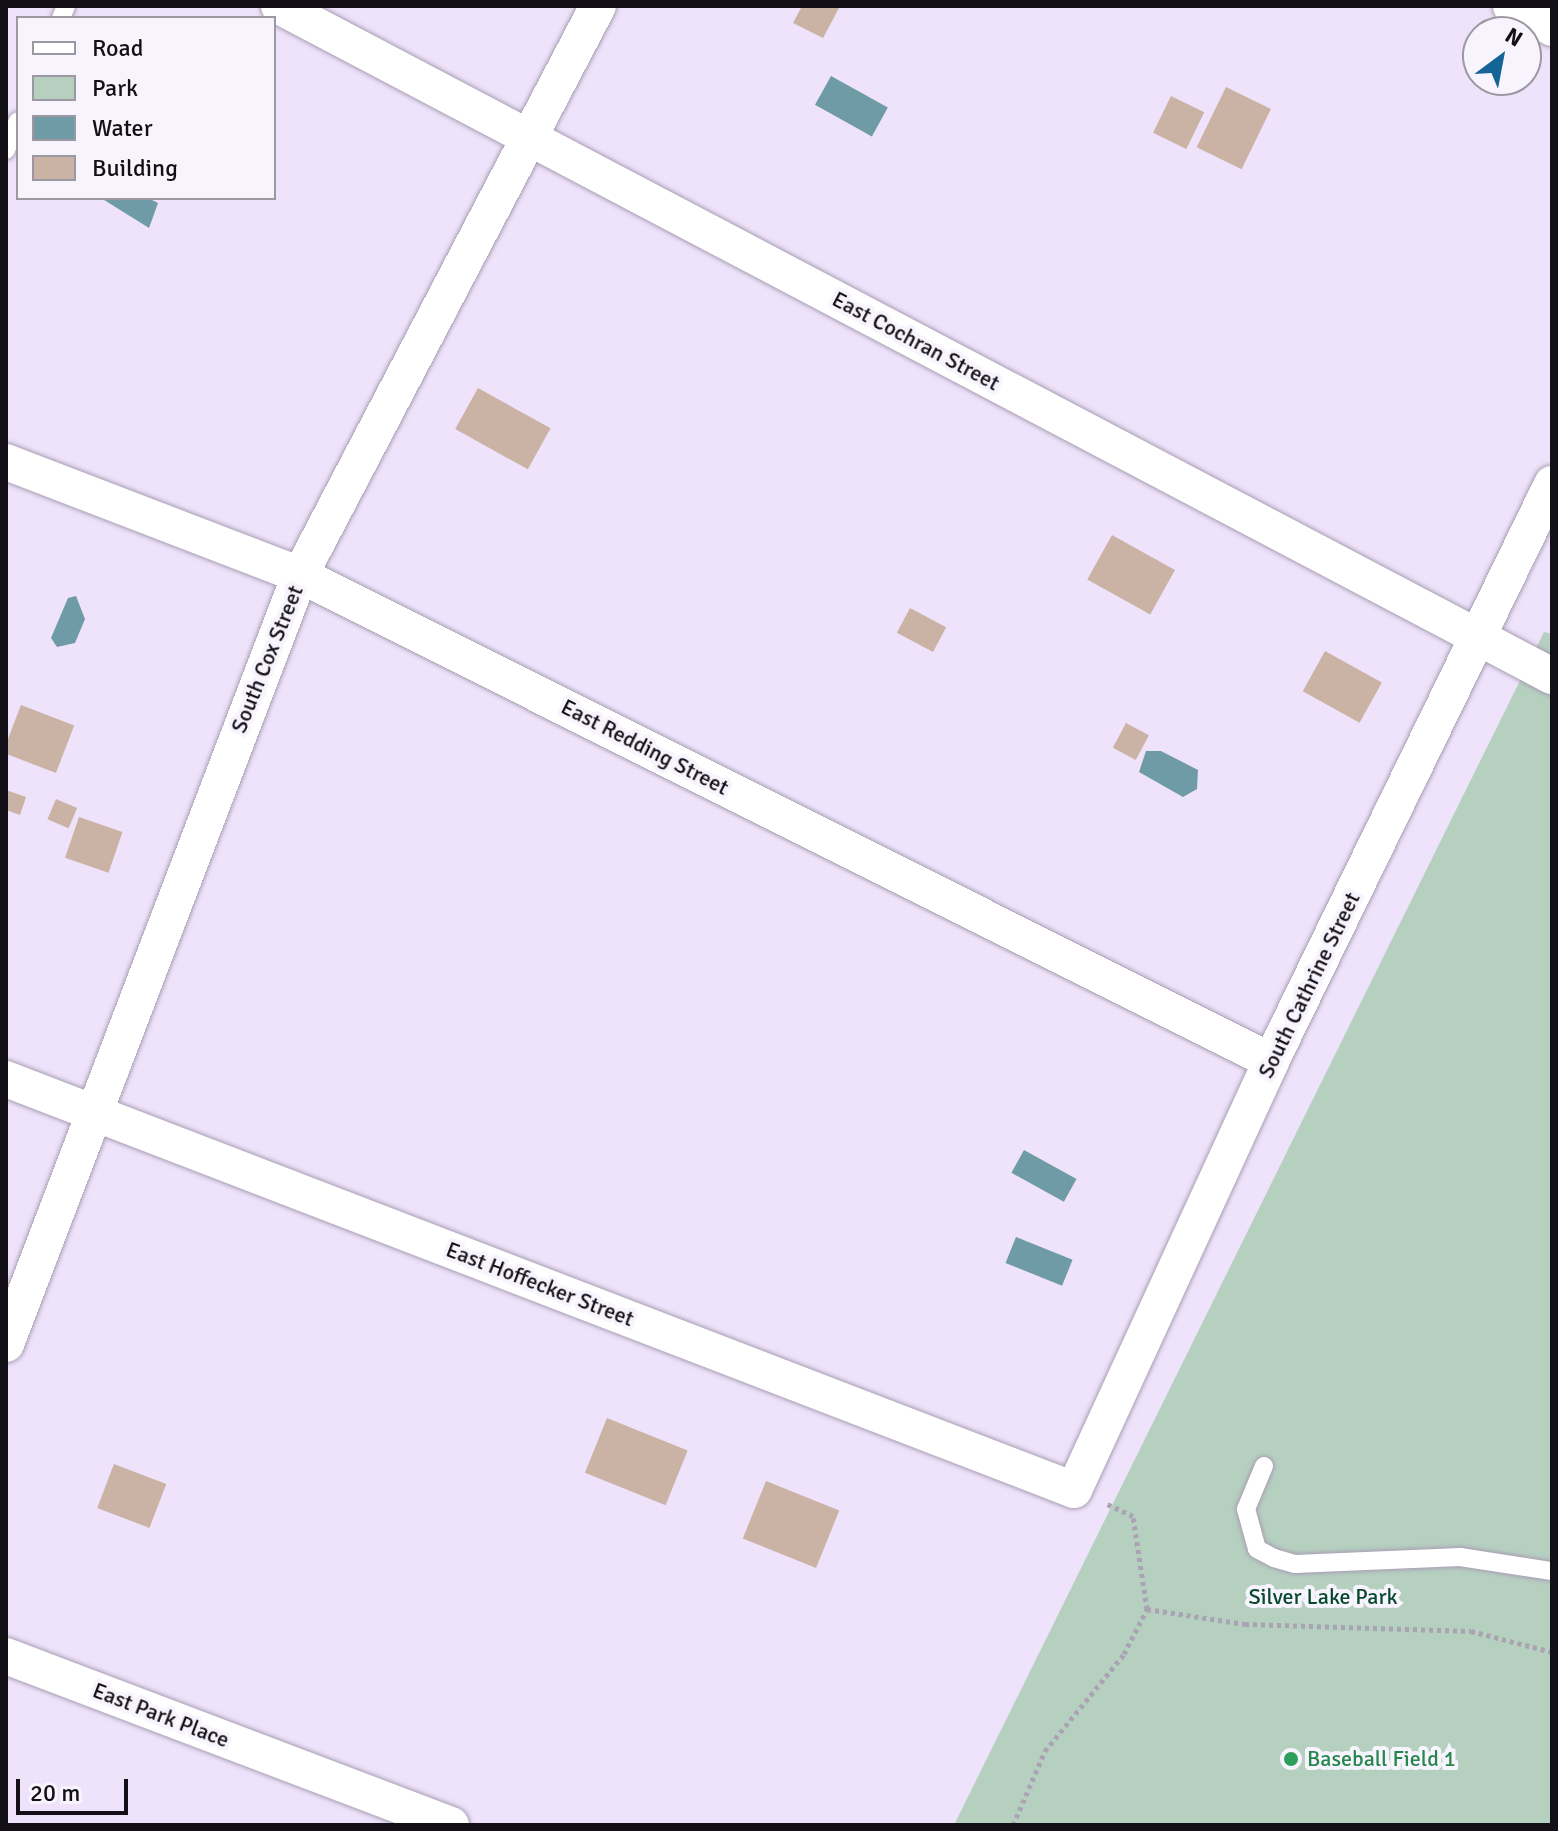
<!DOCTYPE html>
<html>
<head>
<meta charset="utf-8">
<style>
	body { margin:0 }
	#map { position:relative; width:1558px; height:1831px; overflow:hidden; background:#eee3fa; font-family:Signika,sans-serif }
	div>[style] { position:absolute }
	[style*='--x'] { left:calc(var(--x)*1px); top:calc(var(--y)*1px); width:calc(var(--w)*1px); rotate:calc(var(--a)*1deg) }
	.green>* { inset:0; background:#b6d0c0 }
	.water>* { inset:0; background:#6f9ba6; transform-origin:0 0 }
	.building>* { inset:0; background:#cab3a5; transform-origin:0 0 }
	.path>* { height:5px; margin-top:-2.5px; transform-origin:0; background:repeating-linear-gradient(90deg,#aba2b4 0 4px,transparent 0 8px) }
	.roads { filter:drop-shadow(0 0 2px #a89eb3) drop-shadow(0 0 2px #a89eb3) }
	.lane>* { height:18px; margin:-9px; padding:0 9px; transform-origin:9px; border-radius:9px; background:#fff }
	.street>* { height:36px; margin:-18px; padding:0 18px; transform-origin:18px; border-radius:18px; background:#fff }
	.dots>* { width:22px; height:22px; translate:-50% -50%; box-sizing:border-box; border:4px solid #f8f4fd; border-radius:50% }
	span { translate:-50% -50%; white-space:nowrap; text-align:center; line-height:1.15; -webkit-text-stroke:8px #f8f4fd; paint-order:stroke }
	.street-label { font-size:22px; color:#130f17 }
	.park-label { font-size:22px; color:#07492c }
	.leisure-label { font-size:22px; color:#27864d }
	.left { translate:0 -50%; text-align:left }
	.frame { position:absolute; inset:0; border:8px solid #130f17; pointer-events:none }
	.legend { position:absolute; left:16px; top:16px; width:260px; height:184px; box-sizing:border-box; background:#f8f4fd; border:2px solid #9c98a1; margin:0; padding:10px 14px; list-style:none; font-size:24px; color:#130f17 }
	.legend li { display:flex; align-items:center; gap:16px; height:40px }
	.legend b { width:40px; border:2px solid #9c98a1 }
	.north { position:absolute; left:1462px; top:16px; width:80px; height:80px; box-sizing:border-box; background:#f8f4fd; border:2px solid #9c98a1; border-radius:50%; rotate:32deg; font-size:22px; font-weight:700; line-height:32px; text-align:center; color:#130f17 }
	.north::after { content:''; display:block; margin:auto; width:28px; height:36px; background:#146596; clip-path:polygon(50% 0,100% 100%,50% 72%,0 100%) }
	.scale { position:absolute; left:16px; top:1779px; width:112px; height:36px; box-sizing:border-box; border:4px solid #130f17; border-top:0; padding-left:10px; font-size:24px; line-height:28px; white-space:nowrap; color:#130f17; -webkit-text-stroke:6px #f8f4fd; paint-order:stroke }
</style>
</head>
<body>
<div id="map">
	<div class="green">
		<i style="clip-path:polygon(1544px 632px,1552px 634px,1552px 1825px,954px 1825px)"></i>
	</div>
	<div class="water">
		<i style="left:831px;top:76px;width:65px;height:33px;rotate:29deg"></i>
		<i style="clip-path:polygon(101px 198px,148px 198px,158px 203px,149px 228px)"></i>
		<i style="clip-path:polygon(76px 596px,85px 619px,75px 643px,57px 647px,51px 638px,68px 598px)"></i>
		<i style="clip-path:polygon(1146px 751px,1161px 751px,1198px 770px,1197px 789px,1183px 797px,1139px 772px)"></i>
		<i style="left:1024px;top:1150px;width:60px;height:26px;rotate:29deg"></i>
		<i style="left:1016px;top:1237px;width:61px;height:28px;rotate:22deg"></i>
	</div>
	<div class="building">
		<i style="clip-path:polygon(802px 6px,840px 6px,823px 38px,793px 23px)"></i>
		<i style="left:1226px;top:87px;width:50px;height:67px;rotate:26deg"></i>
		<i style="left:1171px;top:96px;width:37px;height:41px;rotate:26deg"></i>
		<i style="left:478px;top:388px;width:83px;height:47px;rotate:29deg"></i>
		<i style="left:1112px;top:535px;width:72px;height:51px;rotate:29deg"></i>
		<i style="left:910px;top:608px;width:41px;height:28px;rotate:28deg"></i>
		<i style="left:1325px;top:651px;width:65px;height:46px;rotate:29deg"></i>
		<i style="left:21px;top:705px;width:57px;height:51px;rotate:21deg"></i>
		<i style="left:1126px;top:723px;width:26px;height:28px;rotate:28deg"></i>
		<i style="clip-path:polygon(6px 790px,26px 797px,20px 815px,6px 810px)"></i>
		<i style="left:56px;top:799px;width:23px;height:22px;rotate:23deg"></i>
		<i style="left:79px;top:817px;width:46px;height:43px;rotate:19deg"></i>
		<i style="left:607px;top:1418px;width:87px;height:59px;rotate:22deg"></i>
		<i style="left:114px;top:1464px;width:56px;height:47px;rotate:21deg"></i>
		<i style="left:766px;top:1481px;width:79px;height:62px;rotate:22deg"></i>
	</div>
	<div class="path">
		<i style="--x:1147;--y:1609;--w:99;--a:8.7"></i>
		<i style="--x:1245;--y:1624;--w:226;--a:1.8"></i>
		<i style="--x:1471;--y:1631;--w:84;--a:14.5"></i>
		<i style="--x:1013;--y:1825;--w:81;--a:-66.6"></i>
		<i style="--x:1045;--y:1751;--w:125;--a:-50.8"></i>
		<i style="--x:1124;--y:1654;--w:51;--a:-62.9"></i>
		<i style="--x:1147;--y:1609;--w:94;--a:-98.6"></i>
		<i style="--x:1133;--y:1516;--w:31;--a:-155"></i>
	</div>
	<div class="roads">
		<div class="lane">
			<i style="--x:61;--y:18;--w:13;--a:-67"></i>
			<i style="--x:6;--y:150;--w:31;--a:-68"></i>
			<i style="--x:1264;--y:1466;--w:47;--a:112.7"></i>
			<i style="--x:1246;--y:1509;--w:41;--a:74.6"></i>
			<i style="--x:1257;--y:1549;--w:19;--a:28"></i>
			<i style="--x:1274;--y:1558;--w:22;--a:16"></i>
			<i style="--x:1295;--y:1564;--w:165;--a:-2.4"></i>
			<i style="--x:1460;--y:1557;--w:93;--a:8.7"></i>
		</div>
		<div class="street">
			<i style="--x:279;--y:6;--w:1439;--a:27.76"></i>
			<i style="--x:1511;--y:6;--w:47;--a:28.2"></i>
			<i style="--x:6;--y:462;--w:315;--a:21"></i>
			<i style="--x:300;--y:575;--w:1086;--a:26.59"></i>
			<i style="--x:6;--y:1079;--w:1144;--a:21.05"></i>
			<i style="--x:1074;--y:1490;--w:472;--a:-65.3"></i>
			<i style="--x:1271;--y:1061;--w:642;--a:-64.03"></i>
			<i style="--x:6;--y:1344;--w:823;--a:-69.08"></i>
			<i style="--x:300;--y:575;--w:642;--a:-62.36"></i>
			<i style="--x:6;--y:1656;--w:476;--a:20.8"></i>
		</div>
	</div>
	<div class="dots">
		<i style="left:1291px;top:1759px;background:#2e9e5b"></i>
	</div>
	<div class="street-label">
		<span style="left:916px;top:341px;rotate:28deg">East Cochran Street</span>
		<span style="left:267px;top:659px;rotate:-68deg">South Cox Street</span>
		<span style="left:645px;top:747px;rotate:27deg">East Redding Street</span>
		<span style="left:1309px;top:985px;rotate:-64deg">South Cathrine Street</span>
		<span style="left:540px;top:1284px;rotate:21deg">East Hoffecker Street</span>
		<span style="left:161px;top:1715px;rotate:21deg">East Park Place</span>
	</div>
	<div class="park-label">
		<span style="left:1323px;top:1597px">Silver Lake Park</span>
	</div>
	<div class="leisure-label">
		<span class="left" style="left:1307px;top:1759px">Baseball Field 1</span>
	</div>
	<div class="frame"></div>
	<ul class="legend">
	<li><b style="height:10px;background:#fff"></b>Road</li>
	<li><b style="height:22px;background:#b6d0c0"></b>Park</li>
	<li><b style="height:22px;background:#6f9ba6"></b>Water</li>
	<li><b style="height:22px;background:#cab3a5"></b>Building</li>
	</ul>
	<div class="north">N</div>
	<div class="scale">20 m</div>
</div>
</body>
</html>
